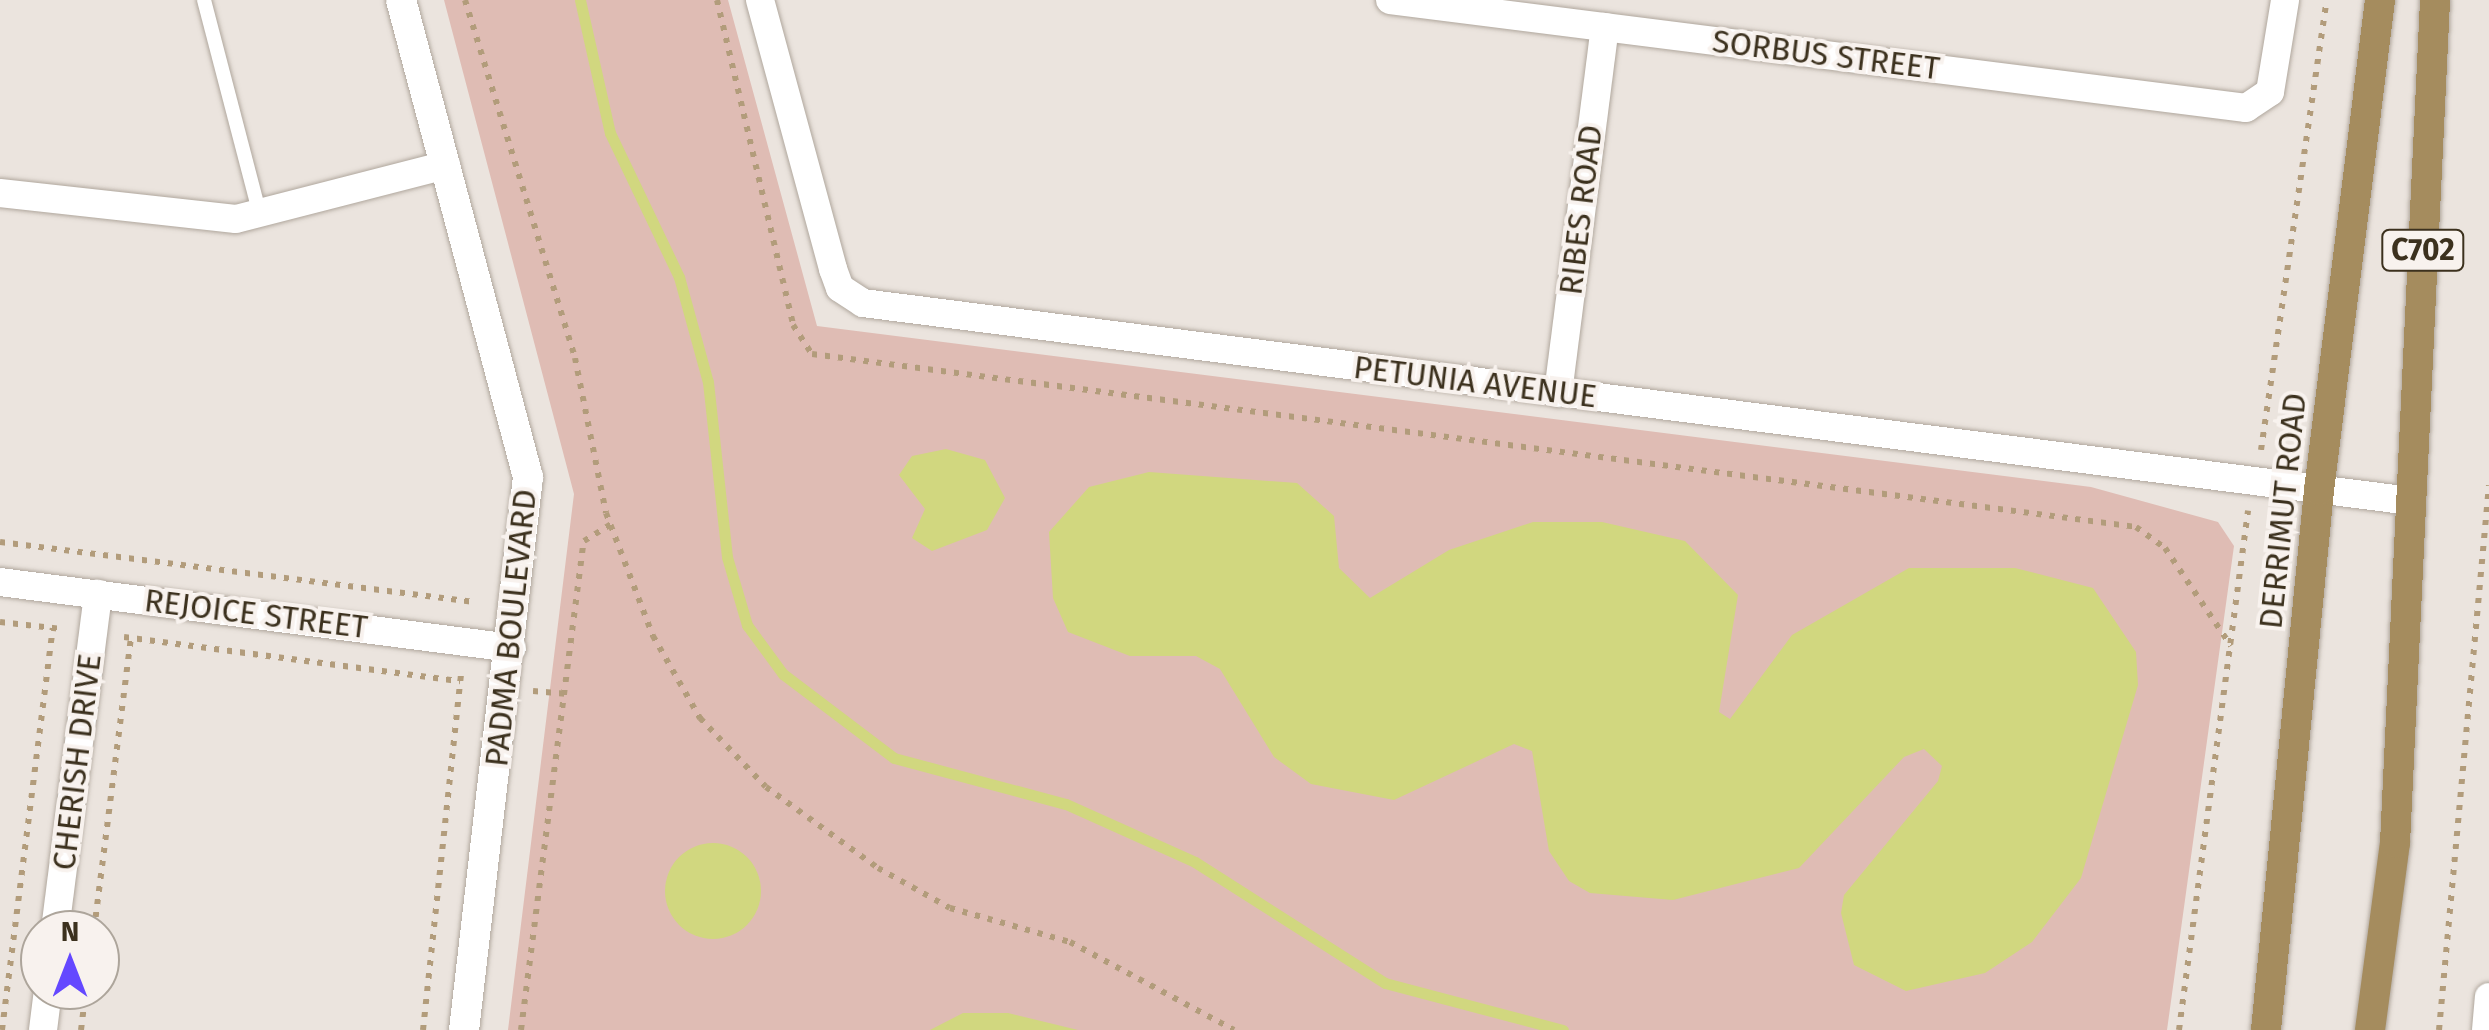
<!DOCTYPE html>
<html>
<head>
<meta charset="utf-8">
<style>
	body { margin:0 }
	#map { position:relative; width:2489px; height:1030px; overflow:hidden; background:#ebe4de; font-family:"Fira Sans",sans-serif }
	div>[style] { position:absolute }
	[style*='--x'] { left:calc(var(--x)*1px); top:calc(var(--y)*1px); width:calc(var(--w)*1px); rotate:calc(var(--a)*1deg) }
	.green>* { inset:0; background:#dfbcb4 }
	.water>* { inset:0; background:#d1d77f }
	.round { border-radius:50% }
	.stream>* { height:11px; margin:-5.5px; padding:0 5.5px; transform-origin:5.5px; border-radius:5.5px; background:#d1d77f }
	.path>* { height:6px; margin-top:-3px; transform-origin:0; background:repeating-linear-gradient(90deg,#b29c7b 0 5px,transparent 0 13px) }
	.roads { filter:drop-shadow(0 0 2px #b0a79d) drop-shadow(0 0 2px #b0a79d) }
	.lane>* { height:14px; margin:-7px; padding:0 7px; transform-origin:7px; border-radius:7px; background:#fff }
	.street>* { height:28px; margin:-14px; padding:0 14px; transform-origin:14px; border-radius:14px; background:#fff }
	.secondary>* { height:30px; margin:-15px; padding:0 15px; transform-origin:15px; border-radius:15px; background:#fff }
	.primary>* { height:30px; margin:-15px; padding:0 15px; transform-origin:15px; border-radius:15px; background:#a58c5e }
	span { translate:-50% -50%; white-space:nowrap; text-align:center; line-height:1.15; -webkit-text-stroke:8px #f8f2ee; paint-order:stroke }
	.shield-label span { padding:2px 8px; background:#f8f2ee; border:2px solid; border-radius:8px; -webkit-text-stroke-width:0 }
	.shield-label { font-size:30px; color:#3c311e; font-weight:700 }
	.street-label { font-size:32px; color:#3c311e }
	.north { position:absolute; left:20px; top:910px; width:100px; height:100px; box-sizing:border-box; background:#f8f2ee; border:2px solid #ada59b; border-radius:50%; rotate:0deg; font-size:28px; font-weight:700; line-height:40px; text-align:center; color:#3c311e }
	.north::after { content:''; display:block; margin:auto; width:35px; height:45px; background:#6448ff; clip-path:polygon(50% 0,100% 100%,50% 72%,0 100%) }
</style>
</head>
<body>
<div id="map">
	<div class="green">
		<i style="clip-path:polygon(444px 0,728px 0,817px 326px,2091px 487px,2218px 522px,2234px 546px,2167px 1030px,508px 1030px,574px 494px)"></i>
	</div>
	<div class="water">
		<i style="clip-path:polygon(946px 449px,985px 460px,1005px 498px,987px 530px,932px 551px,912px 538px,925px 509px,899px 475px,912px 456px)"></i>
		<i style="clip-path:polygon(1149px 472px,1297px 483px,1334px 516px,1339px 568px,1370px 598px,1449px 550px,1533px 522px,1602px 522px,1685px 541px,1738px 595px,1719px 712px,1730px 719px,1792px 635px,1909px 568px,2015px 568px,2093px 588px,2136px 652px,2138px 685px,2081px 878px,2032px 942px,1985px 973px,1906px 991px,1854px 965px,1841px 913px,1844px 895px,1938px 781px,1942px 766px,1924px 749px,1904px 757px,1799px 868px,1673px 900px,1590px 893px,1569px 881px,1549px 851px,1532px 751px,1514px 744px,1394px 800px,1311px 784px,1274px 757px,1220px 669px,1196px 656px,1130px 656px,1068px 632px,1053px 598px,1049px 532px,1089px 487px)"></i>
		<i class="round" style="left:665px;top:843px;width:96px;height:96px"></i>
		<i style="clip-path:polygon(963px 1013px,1008px 1013px,1078px 1030px,930px 1030px)"></i>
	</div>
	<div class="stream">
		<i style="--x:580;--y:0;--w:136;--a:77.3"></i>
		<i style="--x:610;--y:133;--w:160;--a:64.4"></i>
		<i style="--x:679;--y:277;--w:109;--a:74.6"></i>
		<i style="--x:708;--y:382;--w:176;--a:83.8"></i>
		<i style="--x:727;--y:557;--w:71;--a:73.6"></i>
		<i style="--x:747;--y:625;--w:61;--a:53.7"></i>
		<i style="--x:783;--y:674;--w:139;--a:37.1"></i>
		<i style="--x:894;--y:758;--w:178;--a:15"></i>
		<i style="--x:1066;--y:804;--w:141;--a:24.2"></i>
		<i style="--x:1195;--y:862;--w:225;--a:32.5"></i>
		<i style="--x:1385;--y:983;--w:184;--a:14.8"></i>
	</div>
	<div class="path">
		<i style="--x:465;--y:0;--w:375;--a:72.9"></i>
		<i style="--x:575;--y:358;--w:158;--a:78.7"></i>
		<i style="--x:606;--y:513;--w:132;--a:69.1"></i>
		<i style="--x:653;--y:636;--w:95;--a:60.2"></i>
		<i style="--x:700;--y:718;--w:95;--a:46.3"></i>
		<i style="--x:766;--y:787;--w:138;--a:35.9"></i>
		<i style="--x:878;--y:868;--w:82;--a:29.1"></i>
		<i style="--x:950;--y:908;--w:125;--a:15.8"></i>
		<i style="--x:1070;--y:942;--w:186;--a:28.2"></i>
		<i style="--x:717;--y:0;--w:334;--a:76.8"></i>
		<i style="--x:793;--y:325;--w:35;--a:57"></i>
		<i style="--x:812;--y:354;--w:1335;--a:7.44"></i>
		<i style="--x:2136;--y:527;--w:36;--a:36"></i>
		<i style="--x:2165;--y:548;--w:118;--a:56"></i>
		<i style="--x:2261;--y:450;--w:455;--a:-81.7"></i>
		<i style="--x:0;--y:542;--w:474;--a:7.2"></i>
		<i style="--x:0;--y:622;--w:62;--a:6.4"></i>
		<i style="--x:124;--y:637;--w:339;--a:7.5"></i>
		<i style="--x:533;--y:691;--w:32;--a:5"></i>
		<i style="--x:94;--y:930;--w:293;--a:-82.8"></i>
		<i style="--x:2;--y:1030;--w:405;--a:-82.8"></i>
		<i style="--x:81;--y:1030;--w:40;--a:-82.9"></i>
		<i style="--x:423;--y:1030;--w:359;--a:-83.9"></i>
		<i style="--x:521;--y:1030;--w:493;--a:-82.7"></i>
		<i style="--x:584;--y:541;--w:32;--a:-32"></i>
		<i style="--x:2179;--y:1030;--w:524;--a:-82.43"></i>
		<i style="--x:2439;--y:1030;--w:547;--a:-84.76"></i>
	</div>
	<div class="roads">
		<div class="lane">
			<i style="--x:204;--y:0;--w:222;--a:75.4"></i>
		</div>
		<div class="street">
			<i style="--x:760;--y:0;--w:279;--a:74.8"></i>
			<i style="--x:833;--y:269;--w:20;--a:70"></i>
			<i style="--x:840;--y:288;--w:27;--a:33"></i>
			<i style="--x:863;--y:303;--w:1561;--a:7.29"></i>
			<i style="--x:1390;--y:0;--w:863;--a:7.19"></i>
			<i style="--x:2246;--y:108;--w:29;--a:-34"></i>
			<i style="--x:2270;--y:92;--w:93;--a:-80.7"></i>
			<i style="--x:0;--y:193;--w:237;--a:6.3"></i>
			<i style="--x:236;--y:219;--w:217;--a:-14.4"></i>
			<i style="--x:1558;--y:393;--w:369;--a:-82.7"></i>
			<i style="--x:0;--y:582;--w:516;--a:7.35"></i>
			<i style="--x:55;--y:930;--w:339;--a:-82.7"></i>
			<i style="--x:43;--y:1030;--w:40;--a:-82.9"></i>
			<i style="--x:2486;--y:1030;--w:33;--a:-85"></i>
		</div>
		<div class="secondary">
			<i style="--x:401;--y:0;--w:494;--a:75.1"></i>
			<i style="--x:528;--y:477;--w:557;--a:96.6"></i>
		</div>
		<div class="primary">
			<i style="--x:2266;--y:1030;--w:543;--a:-84.39"></i>
			<i style="--x:2319;--y:490;--w:494;--a:-82.9"></i>
			<i style="--x:2370;--y:1030;--w:189;--a:-82.4"></i>
			<i style="--x:2395;--y:843;--w:844;--a:-87.28"></i>
		</div>
	</div>
	<div class="shield-label">
		<span style="left:2423px;top:250px">C702</span>
	</div>
	<div class="street-label">
		<span style="left:1826px;top:55px;rotate:7deg">SORBUS STREET</span>
		<span style="left:1581px;top:210px;rotate:-83deg">RIBES ROAD</span>
		<span style="left:1475px;top:382px;rotate:7deg">PETUNIA AVENUE</span>
		<span style="left:2283px;top:511px;rotate:-84deg">DERRIMUT ROAD</span>
		<span style="left:256px;top:614px;rotate:7deg">REJOICE STREET</span>
		<span style="left:511px;top:628px;rotate:-84deg">PADMA BOULEVARD</span>
		<span style="left:77px;top:762px;rotate:-83deg">CHERISH DRIVE</span>
	</div>
	<div class="north">N</div>
</div>
</body>
</html>
